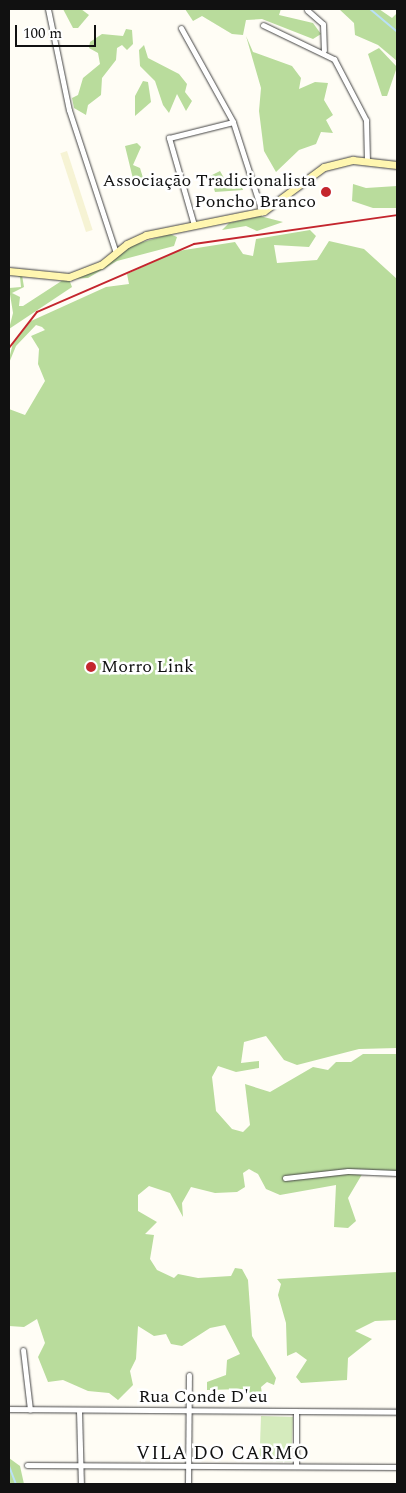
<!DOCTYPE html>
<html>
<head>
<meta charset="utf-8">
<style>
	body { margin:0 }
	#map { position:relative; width:406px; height:1493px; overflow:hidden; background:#fffdf5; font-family:Spectral,serif }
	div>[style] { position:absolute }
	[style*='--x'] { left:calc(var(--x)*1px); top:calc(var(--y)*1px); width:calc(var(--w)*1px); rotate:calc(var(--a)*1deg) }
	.farmland>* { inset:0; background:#f6f3d4; transform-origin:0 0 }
	.green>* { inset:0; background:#d5ebbd; transform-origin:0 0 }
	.forest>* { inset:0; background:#b9dc9c }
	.stream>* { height:2px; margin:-1px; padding:0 1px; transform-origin:1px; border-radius:1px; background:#b9e0f7 }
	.roads { filter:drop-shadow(0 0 1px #444) drop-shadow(0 0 1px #444) }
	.street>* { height:5px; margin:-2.5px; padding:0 2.5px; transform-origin:2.5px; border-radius:2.5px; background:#fff }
	.secondary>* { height:7px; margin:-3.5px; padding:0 3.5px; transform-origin:3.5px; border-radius:3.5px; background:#fff6b0 }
	.rail>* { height:2px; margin:-1px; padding:0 1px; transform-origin:1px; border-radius:1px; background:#c4262e }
	.dots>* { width:14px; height:14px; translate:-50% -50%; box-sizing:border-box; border:2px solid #fff; border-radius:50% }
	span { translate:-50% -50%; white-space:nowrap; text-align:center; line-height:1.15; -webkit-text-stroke:5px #fff; paint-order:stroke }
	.poi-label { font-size:18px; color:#111 }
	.right { translate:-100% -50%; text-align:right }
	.left { translate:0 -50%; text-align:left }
	.street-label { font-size:18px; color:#111 }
	.neighbourhood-label { font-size:19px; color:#111; letter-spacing:1px }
	.frame { position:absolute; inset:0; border:10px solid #111; pointer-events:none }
	.scale { position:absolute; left:15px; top:25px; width:81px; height:22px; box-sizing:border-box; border:2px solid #111; border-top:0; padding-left:6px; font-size:15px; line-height:18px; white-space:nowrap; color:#111; -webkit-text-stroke:4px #fff; paint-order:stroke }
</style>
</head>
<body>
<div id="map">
	<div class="farmland">
		<i style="left:67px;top:151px;width:83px;height:7px;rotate:72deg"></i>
	</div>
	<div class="green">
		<i style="left:261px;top:1416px;width:32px;height:45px;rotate:2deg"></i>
	</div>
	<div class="forest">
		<i style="clip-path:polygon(63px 9px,81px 9px,89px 15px,78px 28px,73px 28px)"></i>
		<i style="clip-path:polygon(185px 9px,281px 9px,279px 15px,313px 23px,321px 34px,313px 39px,262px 19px,246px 20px,243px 35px,232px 34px,202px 16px,193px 21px)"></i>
		<i style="clip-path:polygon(339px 9px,379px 9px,392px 18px,397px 13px,397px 61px,378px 45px,355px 35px,354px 23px)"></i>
		<i style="clip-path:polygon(126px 29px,132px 30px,133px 44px,127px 50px,122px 45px,117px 48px,116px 60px,102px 78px,101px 95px,88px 105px,86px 115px,74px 108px,72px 98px,78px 95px,83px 78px,100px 64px,98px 53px,89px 48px,90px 42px,102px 34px,123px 36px)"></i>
		<i style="clip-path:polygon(246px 36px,253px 52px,292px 66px,301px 78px,299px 89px,315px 82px,328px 83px,324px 100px,333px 115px,326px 120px,333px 133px,321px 132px,316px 144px,299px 150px,276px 172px,264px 151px,259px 111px,261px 88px)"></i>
		<i style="clip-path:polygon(144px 45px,148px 58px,179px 74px,187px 84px,185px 92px,192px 101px,186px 111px,177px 94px,169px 113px,163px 105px,155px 81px,140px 66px,139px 50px)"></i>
		<i style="clip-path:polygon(379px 48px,397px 67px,387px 96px,382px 96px,368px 54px)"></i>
		<i style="clip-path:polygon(143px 81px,148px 82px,151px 102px,135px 116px,135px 96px)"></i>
		<i style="clip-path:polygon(137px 143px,141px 147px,133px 165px,140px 168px,144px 181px,134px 183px,125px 146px)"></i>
		<i style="clip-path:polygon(220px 171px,228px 185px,241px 184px,243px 190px,215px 192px,210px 176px)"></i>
		<i style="clip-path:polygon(353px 184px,366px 188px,397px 186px,397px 208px,373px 208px,352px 201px)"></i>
		<i style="clip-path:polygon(260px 216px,283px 222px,257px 231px,246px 226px,222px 230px,229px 223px)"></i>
		<i style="clip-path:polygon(310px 230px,316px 236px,309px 247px,274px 245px,277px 263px,317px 260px,329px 241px,364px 249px,397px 279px,397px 1048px,359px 1049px,297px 1065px,284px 1060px,266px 1036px,244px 1042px,241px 1063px,259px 1061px,259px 1068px,236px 1072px,218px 1066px,212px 1077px,216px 1111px,232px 1129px,243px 1132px,250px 1125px,245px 1084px,270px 1092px,313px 1067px,328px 1070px,336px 1062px,351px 1062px,363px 1054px,397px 1054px,397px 1173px,364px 1171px,348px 1198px,356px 1221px,348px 1228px,334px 1227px,336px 1185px,280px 1195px,266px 1189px,258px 1174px,249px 1169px,243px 1173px,245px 1187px,237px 1192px,215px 1193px,191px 1187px,182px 1203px,183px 1217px,170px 1193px,149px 1186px,138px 1195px,138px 1211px,157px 1222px,145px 1234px,154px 1235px,150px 1259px,157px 1270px,174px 1278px,178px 1274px,198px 1278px,231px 1276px,235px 1268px,242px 1269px,248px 1280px,252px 1336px,276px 1378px,274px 1385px,267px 1382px,261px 1387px,262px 1394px,253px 1395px,244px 1389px,207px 1390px,207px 1382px,226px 1375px,227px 1360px,240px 1354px,225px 1325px,210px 1328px,182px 1346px,171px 1344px,166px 1334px,154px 1336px,138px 1326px,136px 1359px,130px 1371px,133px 1385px,118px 1400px,109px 1393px,88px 1391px,63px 1380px,48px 1382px,38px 1357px,45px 1343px,37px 1319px,24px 1327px,9px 1326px,9px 409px,25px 415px,45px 381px,38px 364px,39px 349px,31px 336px,45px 330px,42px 327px,36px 325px,16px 346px,9px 363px,9px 359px,13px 343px,31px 321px,106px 287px,129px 284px,127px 274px,178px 251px,235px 242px,243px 254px,253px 256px,256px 239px)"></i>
		<i style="clip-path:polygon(170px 234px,177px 237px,174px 246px,117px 261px,88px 278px,69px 279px,72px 287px,9px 329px,13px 313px,9px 288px,21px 287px,20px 277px,9px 273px,22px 275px,24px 287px,12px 293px,20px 297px,19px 306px,23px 306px,63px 280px,101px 268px,126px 247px)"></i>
		<i style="clip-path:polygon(397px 1272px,397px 1320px,375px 1321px,355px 1331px,372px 1339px,348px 1358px,347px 1380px,301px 1383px,296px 1377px,307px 1360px,296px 1352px,287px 1356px,286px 1323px,278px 1295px,281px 1284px,277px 1279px)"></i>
		<i style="clip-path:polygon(9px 1458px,20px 1466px,24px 1484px,9px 1484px)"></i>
	</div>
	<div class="stream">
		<i style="--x:370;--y:9;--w:35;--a:40"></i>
		<i style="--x:9;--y:1466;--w:19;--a:69"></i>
	</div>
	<div class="roads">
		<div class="street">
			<i style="--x:48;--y:9;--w:103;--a:78.3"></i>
			<i style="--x:69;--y:110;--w:151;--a:71.8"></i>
			<i style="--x:307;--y:10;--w:21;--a:41"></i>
			<i style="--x:323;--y:24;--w:26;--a:88"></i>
			<i style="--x:263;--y:25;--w:79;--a:25.6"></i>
			<i style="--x:334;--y:59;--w:69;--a:62.3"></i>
			<i style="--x:366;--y:120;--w:41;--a:88.6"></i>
			<i style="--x:181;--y:28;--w:107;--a:61"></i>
			<i style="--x:233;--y:122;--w:95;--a:72.1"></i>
			<i style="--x:194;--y:225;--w:91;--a:-106"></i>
			<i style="--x:169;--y:138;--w:66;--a:-14"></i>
			<i style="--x:285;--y:1178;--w:63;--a:-6.3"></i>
			<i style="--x:348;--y:1171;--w:49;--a:2.3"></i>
			<i style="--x:23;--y:1350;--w:60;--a:83.3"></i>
			<i style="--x:9;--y:1409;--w:388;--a:0.4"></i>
			<i style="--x:79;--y:1410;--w:74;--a:88.5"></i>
			<i style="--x:296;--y:1411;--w:55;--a:90"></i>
			<i style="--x:27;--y:1465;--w:370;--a:0.3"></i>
			<i style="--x:188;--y:1484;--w:109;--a:-89.5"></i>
		</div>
		<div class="secondary">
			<i style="--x:9;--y:271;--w:60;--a:5.7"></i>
			<i style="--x:69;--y:277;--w:34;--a:-21"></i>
			<i style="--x:101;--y:265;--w:33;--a:-39"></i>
			<i style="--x:127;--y:244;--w:21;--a:-25"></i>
			<i style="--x:146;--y:235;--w:120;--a:-11.5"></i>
			<i style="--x:264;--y:211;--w:74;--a:-36.3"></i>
			<i style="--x:324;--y:167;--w:30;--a:-14"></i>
			<i style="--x:353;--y:160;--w:44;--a:6.5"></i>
		</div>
	</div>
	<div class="rail">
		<i style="--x:9;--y:348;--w:46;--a:-52.1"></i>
		<i style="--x:37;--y:312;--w:171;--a:-23.4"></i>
		<i style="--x:194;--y:244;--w:205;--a:-8.1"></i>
	</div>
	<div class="dots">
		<i style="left:326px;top:192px;background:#c4262e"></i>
		<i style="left:91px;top:667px;background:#c4262e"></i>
	</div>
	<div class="poi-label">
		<span class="right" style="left:316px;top:192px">Associação Tradicionalista<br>Poncho Branco</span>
		<span class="left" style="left:101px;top:667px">Morro Link</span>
	</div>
	<div class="street-label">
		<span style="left:203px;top:1397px">Rua Conde D'eu</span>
	</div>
	<div class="neighbourhood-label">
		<span style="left:223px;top:1454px">VILA DO CARMO</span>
	</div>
	<div class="frame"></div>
	<div class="scale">100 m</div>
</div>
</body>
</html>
